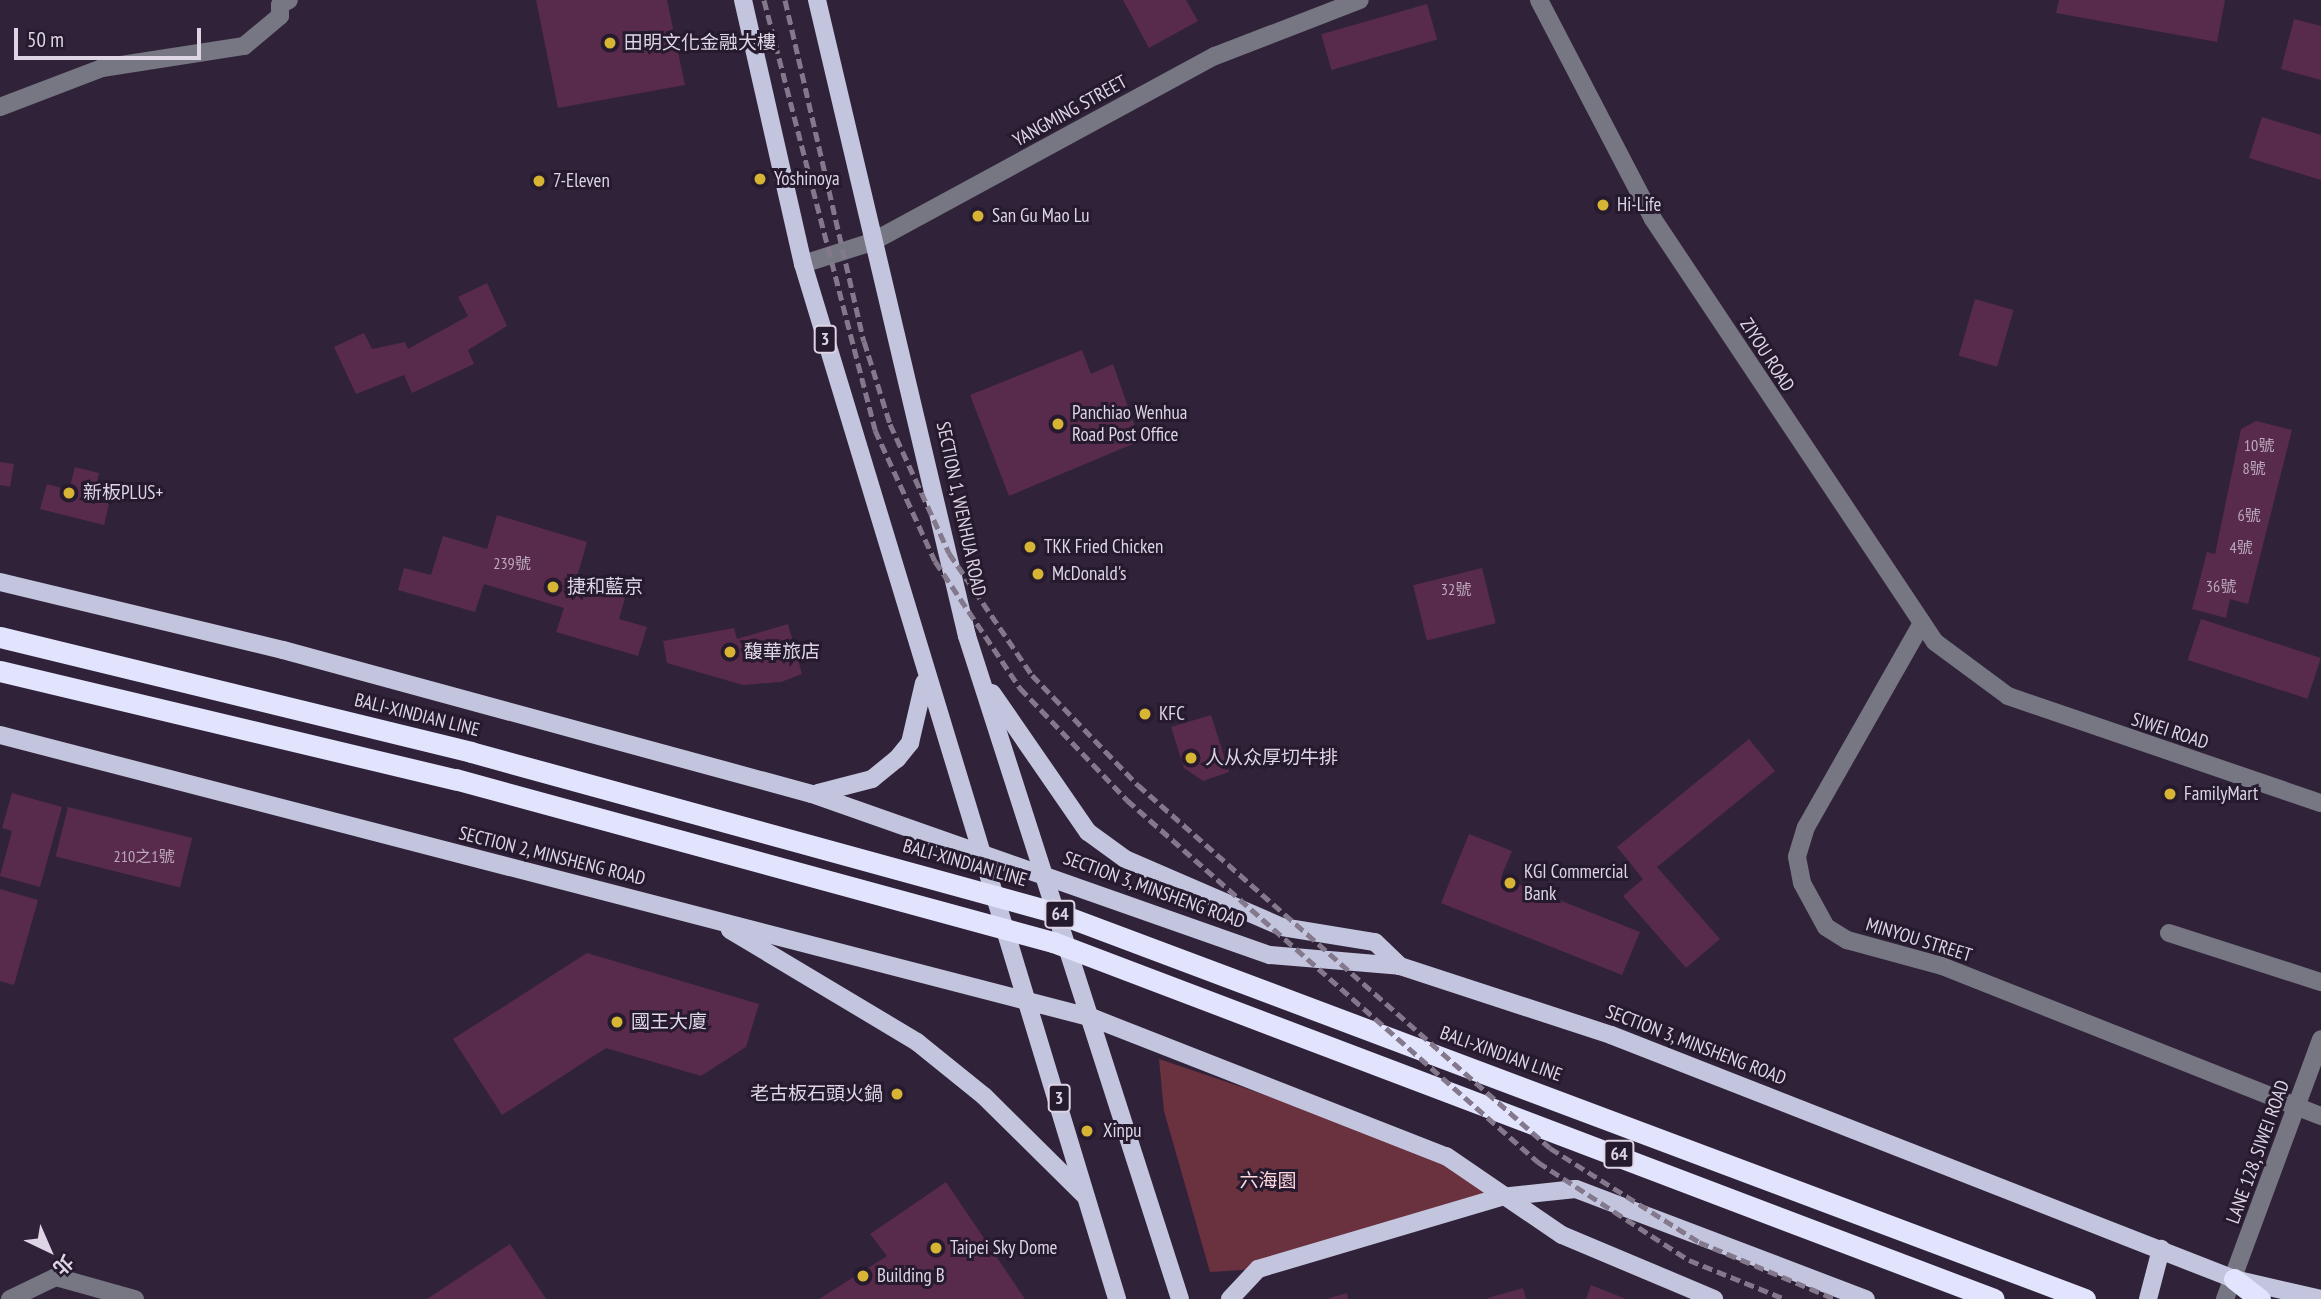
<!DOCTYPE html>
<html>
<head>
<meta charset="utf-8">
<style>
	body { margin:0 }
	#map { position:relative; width:2321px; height:1299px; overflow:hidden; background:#302339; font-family:"PT Sans Narrow","Noto Sans TC",sans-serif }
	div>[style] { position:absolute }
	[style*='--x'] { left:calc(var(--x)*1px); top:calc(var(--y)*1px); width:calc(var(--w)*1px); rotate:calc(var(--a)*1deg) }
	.green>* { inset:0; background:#6a313e }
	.building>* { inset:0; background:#582a4b; transform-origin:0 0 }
	.minor>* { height:18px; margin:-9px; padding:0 9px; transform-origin:9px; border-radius:9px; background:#767783 }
	.major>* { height:18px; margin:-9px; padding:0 9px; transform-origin:9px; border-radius:9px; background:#c3c5df }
	.highway>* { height:21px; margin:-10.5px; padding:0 10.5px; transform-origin:10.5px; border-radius:10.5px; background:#e2e4fe }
	.rail>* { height:5px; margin-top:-2.5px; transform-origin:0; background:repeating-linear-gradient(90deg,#84798c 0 10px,transparent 0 15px) }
	.dots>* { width:19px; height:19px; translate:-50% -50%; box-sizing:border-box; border:4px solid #261a2f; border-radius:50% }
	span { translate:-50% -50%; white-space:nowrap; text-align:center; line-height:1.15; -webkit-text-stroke:6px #261a2f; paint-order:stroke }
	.number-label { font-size:16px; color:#bcaabe }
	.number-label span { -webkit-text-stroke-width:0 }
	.shield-label span { padding:2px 5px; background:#261a2f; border:2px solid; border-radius:5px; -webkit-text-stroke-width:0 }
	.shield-label { font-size:18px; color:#ddd5e4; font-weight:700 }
	.poi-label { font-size:19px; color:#ddd5e4 }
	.left { translate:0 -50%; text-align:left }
	.right { translate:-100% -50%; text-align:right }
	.street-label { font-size:19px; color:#ddd5e4 }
	.park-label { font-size:19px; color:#fed7dd }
	.north { position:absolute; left:14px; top:1215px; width:70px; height:70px; -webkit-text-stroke:5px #261a2f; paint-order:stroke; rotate:136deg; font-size:19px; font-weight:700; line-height:28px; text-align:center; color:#ddd5e4 }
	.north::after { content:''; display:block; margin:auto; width:24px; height:32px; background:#ddd5e4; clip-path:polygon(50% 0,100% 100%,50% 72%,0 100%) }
	.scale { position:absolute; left:14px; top:28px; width:187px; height:32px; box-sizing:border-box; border:4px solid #ddd5e4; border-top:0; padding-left:9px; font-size:21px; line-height:24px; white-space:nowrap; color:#ddd5e4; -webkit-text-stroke:5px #261a2f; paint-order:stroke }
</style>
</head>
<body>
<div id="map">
	<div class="green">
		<i style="clip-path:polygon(1159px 1059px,1446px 1156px,1501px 1197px,1258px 1269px,1210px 1272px,1164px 1111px)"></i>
	</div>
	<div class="building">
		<i style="clip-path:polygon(536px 0,667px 0,685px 85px,558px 108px)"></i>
		<i style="clip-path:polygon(1123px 0,1186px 0,1198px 21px,1149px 48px)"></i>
		<i style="clip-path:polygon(2059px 0,2225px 0,2217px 42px,2056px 13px)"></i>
		<i style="left:1427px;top:4px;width:37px;height:110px;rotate:74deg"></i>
		<i style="clip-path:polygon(2294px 19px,2321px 26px,2321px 80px,2281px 69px)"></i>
		<i style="clip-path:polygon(2262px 117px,2321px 135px,2321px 180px,2249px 158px)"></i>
		<i style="clip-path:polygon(487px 283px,507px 326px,468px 350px,474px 364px,412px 393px,404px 375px,356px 394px,334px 347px,364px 333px,372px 349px,405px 342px,408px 349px,468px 316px,458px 297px)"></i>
		<i style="left:1975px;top:299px;width:40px;height:59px;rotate:16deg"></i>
		<i style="clip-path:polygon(1082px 350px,1091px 374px,1113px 364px,1140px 441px,1009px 496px,970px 395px)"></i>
		<i style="clip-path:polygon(2256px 421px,2292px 430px,2248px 604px,2230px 599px,2226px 618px,2192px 609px,2207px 552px,2215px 554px,2241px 429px)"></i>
		<i style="clip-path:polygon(0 462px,14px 464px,10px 487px,0 485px)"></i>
		<i style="clip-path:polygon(75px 467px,99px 473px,94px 496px,110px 500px,104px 525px,40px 509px,47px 484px,69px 490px)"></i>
		<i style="clip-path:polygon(497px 515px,587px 542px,577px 577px,627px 591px,619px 619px,647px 627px,638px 656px,556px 632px,564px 608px,484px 584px,475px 612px,398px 590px,404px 568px,431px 575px,443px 536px,487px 549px)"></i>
		<i style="left:1482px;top:568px;width:57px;height:71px;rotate:76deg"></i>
		<i style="left:2201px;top:619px;width:126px;height:43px;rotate:18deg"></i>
		<i style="clip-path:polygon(788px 624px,802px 674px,781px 682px,743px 685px,667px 663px,663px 641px,734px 628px,737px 639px)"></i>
		<i style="clip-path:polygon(1211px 715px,1229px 772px,1203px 781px,1184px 768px,1171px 727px)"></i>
		<i style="clip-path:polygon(1749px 739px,1775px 771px,1657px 867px,1720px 939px,1686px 968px,1623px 896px,1643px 879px,1617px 847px)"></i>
		<i style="clip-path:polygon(12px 793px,62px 807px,40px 887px,0 876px,12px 831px,2px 828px)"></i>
		<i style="left:68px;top:807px;width:128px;height:51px;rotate:14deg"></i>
		<i style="clip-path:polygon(1469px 834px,1512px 851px,1501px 877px,1640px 932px,1622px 975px,1441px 903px)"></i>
		<i style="clip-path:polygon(0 889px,38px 900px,14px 985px,0 981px)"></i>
		<i style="clip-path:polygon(587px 953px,759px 1004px,746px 1047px,701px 1076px,606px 1048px,502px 1115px,453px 1039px)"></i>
		<i style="clip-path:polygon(946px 1182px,1025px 1299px,819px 1299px,887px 1256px,870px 1234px)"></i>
		<i style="clip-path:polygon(510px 1244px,546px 1299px,427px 1299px)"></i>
		<i style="clip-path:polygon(1591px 1285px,1626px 1299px,1586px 1299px)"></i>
		<i style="clip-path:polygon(1523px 1288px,1526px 1299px,1488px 1299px,1488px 1298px)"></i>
		<i style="clip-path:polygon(1347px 1293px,1348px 1299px,1329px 1299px,1329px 1298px)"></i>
	</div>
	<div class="minor">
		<i style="--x:1539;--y:0;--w:247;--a:62.5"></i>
		<i style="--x:1653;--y:219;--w:508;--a:56.31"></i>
		<i style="--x:1935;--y:642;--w:91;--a:36.5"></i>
		<i style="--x:2008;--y:696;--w:331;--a:18.9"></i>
		<i style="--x:0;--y:107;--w:109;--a:-20.9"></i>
		<i style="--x:102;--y:68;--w:144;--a:-8.8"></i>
		<i style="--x:244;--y:46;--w:47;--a:-39.8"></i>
		<i style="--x:280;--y:16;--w:11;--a:-90"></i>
		<i style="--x:280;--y:5;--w:10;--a:-29"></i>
		<i style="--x:803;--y:264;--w:72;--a:-17.7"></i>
		<i style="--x:872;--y:242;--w:390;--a:-28.5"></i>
		<i style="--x:1215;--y:56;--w:155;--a:-21.1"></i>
		<i style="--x:1922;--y:623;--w:235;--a:119.6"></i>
		<i style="--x:1806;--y:827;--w:31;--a:107"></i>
		<i style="--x:1797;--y:857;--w:26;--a:79"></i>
		<i style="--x:1802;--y:883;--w:50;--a:61.4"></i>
		<i style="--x:1826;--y:927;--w:25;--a:32"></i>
		<i style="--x:1847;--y:940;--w:98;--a:15.3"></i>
		<i style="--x:1942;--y:966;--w:408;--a:21.6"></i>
		<i style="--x:2169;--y:933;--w:160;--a:17.9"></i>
		<i style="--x:10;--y:1299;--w:51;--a:-25.6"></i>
		<i style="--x:56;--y:1277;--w:82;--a:15.6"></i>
		<i style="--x:2225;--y:1299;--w:277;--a:-69.7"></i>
	</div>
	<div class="major">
		<i style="--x:743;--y:0;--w:271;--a:77.2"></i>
		<i style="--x:803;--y:264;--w:1082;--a:73.12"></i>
		<i style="--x:817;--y:0;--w:653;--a:76.73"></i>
		<i style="--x:967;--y:636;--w:696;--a:72.19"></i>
		<i style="--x:0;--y:582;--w:291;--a:13.5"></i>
		<i style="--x:283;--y:650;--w:548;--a:15.23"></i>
		<i style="--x:812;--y:794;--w:485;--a:19.4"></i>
		<i style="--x:1270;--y:955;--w:130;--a:4.8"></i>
		<i style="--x:1400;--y:966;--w:222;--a:18.1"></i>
		<i style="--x:1611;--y:1035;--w:669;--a:21.39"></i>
		<i style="--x:2234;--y:1279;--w:89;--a:12.9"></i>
		<i style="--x:992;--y:693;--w:169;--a:55.4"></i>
		<i style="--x:1088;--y:832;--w:46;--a:36.1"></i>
		<i style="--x:1125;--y:859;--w:171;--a:23.4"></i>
		<i style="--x:1282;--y:927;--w:94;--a:9.2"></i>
		<i style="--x:1375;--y:942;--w:35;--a:44"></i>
		<i style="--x:0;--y:735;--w:1129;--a:14.52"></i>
		<i style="--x:1093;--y:1018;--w:379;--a:21.4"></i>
		<i style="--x:1446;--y:1156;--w:140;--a:34.3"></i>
		<i style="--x:1562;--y:1235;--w:165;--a:22.8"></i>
		<i style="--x:818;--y:793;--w:56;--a:-14.5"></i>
		<i style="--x:872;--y:779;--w:32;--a:-39"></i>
		<i style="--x:897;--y:759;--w:21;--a:-51"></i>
		<i style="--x:910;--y:743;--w:62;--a:-76.9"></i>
		<i style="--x:730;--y:930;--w:218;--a:30.9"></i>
		<i style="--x:917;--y:1042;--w:86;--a:38.9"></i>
		<i style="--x:984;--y:1096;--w:141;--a:44.7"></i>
		<i style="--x:1230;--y:1299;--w:41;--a:-47"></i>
		<i style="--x:1258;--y:1269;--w:253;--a:-16.5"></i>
		<i style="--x:1501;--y:1197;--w:75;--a:-6.1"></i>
		<i style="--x:1576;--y:1189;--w:310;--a:20.8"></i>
		<i style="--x:2148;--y:1299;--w:52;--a:-75.4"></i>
	</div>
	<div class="highway">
		<i style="--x:0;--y:637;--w:485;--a:13.7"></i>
		<i style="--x:471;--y:752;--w:608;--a:15.36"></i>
		<i style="--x:1057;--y:913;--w:1098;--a:20.58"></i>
		<i style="--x:0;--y:671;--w:468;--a:13.4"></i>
		<i style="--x:455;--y:779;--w:620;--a:15.25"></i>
		<i style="--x:1053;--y:942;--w:1006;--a:20.78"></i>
		<i style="--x:2234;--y:1279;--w:33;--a:38"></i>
	</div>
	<div class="rail">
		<i style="--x:764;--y:0;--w:444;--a:75.5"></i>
		<i style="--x:875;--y:430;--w:144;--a:65.4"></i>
		<i style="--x:935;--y:561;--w:153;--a:56.2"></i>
		<i style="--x:1020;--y:688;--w:155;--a:46.3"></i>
		<i style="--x:1127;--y:800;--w:548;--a:41.37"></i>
		<i style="--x:1538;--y:1162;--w:180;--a:33"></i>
		<i style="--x:1689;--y:1260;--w:104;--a:22.1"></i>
		<i style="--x:785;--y:0;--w:350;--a:77"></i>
		<i style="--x:864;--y:341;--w:87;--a:72.6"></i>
		<i style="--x:890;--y:424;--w:142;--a:65.4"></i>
		<i style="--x:949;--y:553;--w:148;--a:55.8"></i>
		<i style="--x:1032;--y:675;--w:153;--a:46.1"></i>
		<i style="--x:1138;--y:785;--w:549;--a:41.38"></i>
		<i style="--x:1550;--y:1148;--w:176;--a:32.2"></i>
		<i style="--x:1699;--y:1242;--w:147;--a:22.7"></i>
	</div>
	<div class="dots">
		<i style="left:610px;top:43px;background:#d7b434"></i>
		<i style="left:760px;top:179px;background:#d7b434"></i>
		<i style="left:539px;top:181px;background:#d7b434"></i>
		<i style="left:1603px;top:205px;background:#d7b434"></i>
		<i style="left:978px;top:216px;background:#d7b434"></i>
		<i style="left:1058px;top:424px;background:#d7b434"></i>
		<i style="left:69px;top:493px;background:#d7b434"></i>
		<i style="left:1030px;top:547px;background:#d7b434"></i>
		<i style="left:1038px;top:574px;background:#d7b434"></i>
		<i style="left:553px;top:587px;background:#d7b434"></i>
		<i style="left:730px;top:652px;background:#d7b434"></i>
		<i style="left:1145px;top:714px;background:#d7b434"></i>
		<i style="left:1191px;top:758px;background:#d7b434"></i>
		<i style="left:2170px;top:794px;background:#d7b434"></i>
		<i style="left:1510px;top:883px;background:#d7b434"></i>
		<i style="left:617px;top:1022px;background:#d7b434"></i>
		<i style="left:897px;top:1094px;background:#d7b434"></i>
		<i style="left:1087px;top:1131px;background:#d7b434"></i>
		<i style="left:936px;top:1248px;background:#d7b434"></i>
		<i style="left:863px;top:1276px;background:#d7b434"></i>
	</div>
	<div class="number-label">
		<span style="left:2259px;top:445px">10號</span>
		<span style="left:2254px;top:468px">8號</span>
		<span style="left:2249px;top:515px">6號</span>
		<span style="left:2241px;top:547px">4號</span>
		<span style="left:512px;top:563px">239號</span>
		<span style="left:2221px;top:586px">36號</span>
		<span style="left:1456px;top:589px">32號</span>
		<span style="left:144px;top:856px">210之1號</span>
	</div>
	<div class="shield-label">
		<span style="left:825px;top:339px">3</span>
		<span style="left:1060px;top:914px">64</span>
		<span style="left:1059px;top:1098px">3</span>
		<span style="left:1619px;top:1154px">64</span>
	</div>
	<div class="poi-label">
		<span class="left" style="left:624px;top:43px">田明文化金融大樓</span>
		<span class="left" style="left:774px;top:179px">Yoshinoya</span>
		<span class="left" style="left:553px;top:181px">7-Eleven</span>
		<span class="left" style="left:1617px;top:205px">Hi-Life</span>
		<span class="left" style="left:992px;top:216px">San Gu Mao Lu</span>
		<span class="left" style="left:1072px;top:424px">Panchiao Wenhua<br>Road Post Office</span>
		<span class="left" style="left:83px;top:493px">新板PLUS+</span>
		<span class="left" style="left:1044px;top:547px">TKK Fried Chicken</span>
		<span class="left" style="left:1052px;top:574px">McDonald's</span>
		<span class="left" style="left:567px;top:587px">捷和藍京</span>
		<span class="left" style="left:744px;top:652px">馥華旅店</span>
		<span class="left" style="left:1159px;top:714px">KFC</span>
		<span class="left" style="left:1205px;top:758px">人从众厚切牛排</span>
		<span class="left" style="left:2184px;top:794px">FamilyMart</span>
		<span class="left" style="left:1524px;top:883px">KGI Commercial<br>Bank</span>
		<span class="left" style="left:631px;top:1022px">國王大廈</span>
		<span class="right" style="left:883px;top:1094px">老古板石頭火鍋</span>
		<span class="left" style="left:1103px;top:1131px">Xinpu</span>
		<span class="left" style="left:950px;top:1248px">Taipei Sky Dome</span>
		<span class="left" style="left:877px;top:1276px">Building B</span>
	</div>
	<div class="street-label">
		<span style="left:1070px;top:111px;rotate:-29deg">YANGMING STREET</span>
		<span style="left:1767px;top:355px;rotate:57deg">ZIYOU ROAD</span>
		<span style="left:961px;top:509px;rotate:78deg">SECTION 1, WENHUA ROAD</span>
		<span style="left:417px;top:715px;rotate:14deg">BALI-XINDIAN LINE</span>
		<span style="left:2170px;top:731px;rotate:18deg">SIWEI ROAD</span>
		<span style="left:552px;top:856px;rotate:14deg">SECTION 2, MINSHENG ROAD</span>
		<span style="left:965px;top:863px;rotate:16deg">BALI-XINDIAN LINE</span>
		<span style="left:1154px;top:890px;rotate:20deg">SECTION 3, MINSHENG ROAD</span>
		<span style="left:1919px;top:940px;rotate:17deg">MINYOU STREET</span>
		<span style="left:1696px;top:1045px;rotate:21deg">SECTION 3, MINSHENG ROAD</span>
		<span style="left:1501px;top:1054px;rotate:20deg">BALI-XINDIAN LINE</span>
		<span style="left:2258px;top:1152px;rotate:-70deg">LANE 128, SIWEI ROAD</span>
	</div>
	<div class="park-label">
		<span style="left:1268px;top:1181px">六海園</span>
	</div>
	<div class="north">北</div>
	<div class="scale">50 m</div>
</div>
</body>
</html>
